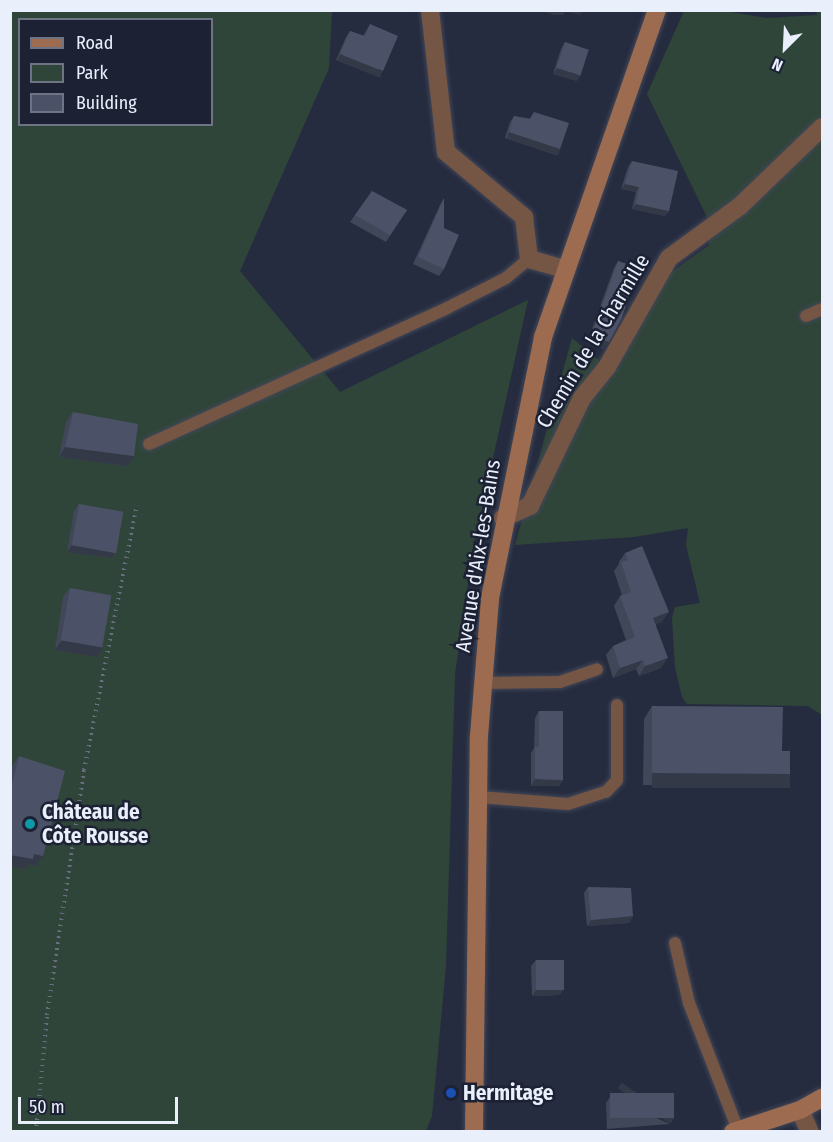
<!DOCTYPE html>
<html>
<head>
<meta charset="utf-8">
<style>
	body { margin:0 }
	#map { position:relative; width:833px; height:1142px; overflow:hidden; background:#262c3f; font-family:"Fira Sans Condensed",sans-serif }
	div>[style] { position:absolute }
	[style*='--x'] { left:calc(var(--x)*1px); top:calc(var(--y)*1px); width:calc(var(--w)*1px); rotate:calc(var(--a)*1deg) }
	.green>* { inset:0; background:#304539 }
	.path>* { height:4px; margin-top:-2px; transform-origin:0; background:repeating-linear-gradient(90deg,#686e7f 0 1.5px,transparent 0 6px) }
	.roads { filter:drop-shadow(0 0 2px #414759) drop-shadow(0 0 2px #414759) }
	.lane>* { height:12px; margin:-6px; padding:0 6px; transform-origin:6px; border-radius:6px; background:#755544 }
	.street>* { height:18px; margin:-9px; padding:0 9px; transform-origin:9px; border-radius:9px; background:#755544 }
	.secondary>* { height:18px; margin:-9px; padding:0 9px; transform-origin:9px; border-radius:9px; background:#9d6b4f }
	.wall>* { inset:0; background:#404759 }
	.shaded-wall>* { inset:0; background:#343948; transform-origin:0 0 }
	.building>* { inset:0; background:#4b5267; transform-origin:0 0 }
	.dots>* { width:16px; height:16px; translate:-50% -50%; box-sizing:border-box; border:3px solid #1c2234; border-radius:50% }
	span { translate:-50% -50%; white-space:nowrap; text-align:center; line-height:1.15; -webkit-text-stroke:5px #1c2234; paint-order:stroke }
	.street-label { font-size:21px; color:#eaeffc }
	.poi-label { font-size:21px; color:#eaeffc; font-weight:700 }
	.left { translate:0 -50%; text-align:left }
	.frame { position:absolute; inset:0; border:12px solid #eaeffc; pointer-events:none }
	.legend { position:absolute; left:18px; top:18px; width:195px; height:108px; box-sizing:border-box; background:#1c2234; border:2px solid #6e7484; margin:0; padding:8px 10px; list-style:none; font-size:18px; color:#eaeffc }
	.legend li { display:flex; align-items:center; gap:12px; height:30px }
	.legend b { width:30px; border:2px solid #6e7484 }
	.north { position:absolute; left:755px; top:18px; width:60px; height:60px; -webkit-text-stroke:4px #1c2234; paint-order:stroke; rotate:204deg; font-size:16px; font-weight:700; line-height:24px; text-align:center; color:#eaeffc }
	.north::after { content:''; display:block; margin:auto; width:21px; height:27px; background:#eaeffc; clip-path:polygon(50% 0,100% 100%,50% 72%,0 100%) }
	.scale { position:absolute; left:18px; top:1097px; width:160px; height:27px; box-sizing:border-box; border:3px solid #eaeffc; border-top:0; padding-left:8px; font-size:18px; line-height:21px; white-space:nowrap; color:#eaeffc; -webkit-text-stroke:4px #1c2234; paint-order:stroke }
</style>
</head>
<body>
<div id="map">
	<div class="green">
		<i style="clip-path:polygon(evenodd,10px 11px,332px 11px,329px 68px,240px 271px,340px 392px,528px 300px,473px 548px,455px 674px,446px 966px,432px 1116px,426px 1131px,11px 1131px,10px 11px,20px 20px,212px 20px,212px 124px,20px 124px,20px 20px)"></i>
		<i style="clip-path:polygon(684px 11px,724px 11px,767px 18px,817px 15px,816px 11px,822px 11px,822px 715px,808px 706px,687px 704px,682px 697px,675px 668px,672px 617px,675px 607px,700px 603px,686px 545px,688px 528px,634px 537px,515px 545px,572px 338px,607px 367px,673px 271px,709px 245px,707px 217px,647px 94px)"></i>
	</div>
	<div class="path">
		<i style="--x:36;--y:1132;--w:118;--a:-84.6"></i>
		<i style="--x:47;--y:1015;--w:248;--a:-81.4"></i>
		<i style="--x:84;--y:770;--w:270;--a:-78.7"></i>
	</div>
	<div class="roads">
		<div class="lane">
			<i style="--x:806;--y:316;--w:17;--a:-24"></i>
			<i style="--x:149;--y:444;--w:328;--a:-24.5"></i>
			<i style="--x:447;--y:308;--w:66;--a:-27"></i>
			<i style="--x:506;--y:278;--w:30;--a:-40"></i>
			<i style="--x:482;--y:683;--w:78;--a:-0.7"></i>
			<i style="--x:560;--y:682;--w:39;--a:-19"></i>
			<i style="--x:479;--y:797;--w:89;--a:4.5"></i>
			<i style="--x:568;--y:804;--w:40;--a:-18"></i>
			<i style="--x:606;--y:792;--w:16;--a:-47"></i>
			<i style="--x:617;--y:780;--w:75;--a:-90"></i>
			<i style="--x:675;--y:943;--w:62;--a:76.9"></i>
			<i style="--x:689;--y:1003;--w:136;--a:68.9"></i>
		</div>
		<div class="street">
			<i style="--x:430;--y:10;--w:143;--a:83.6"></i>
			<i style="--x:446;--y:152;--w:102;--a:39.8"></i>
			<i style="--x:524;--y:217;--w:42;--a:83.2"></i>
			<i style="--x:529;--y:259;--w:37;--a:16"></i>
			<i style="--x:503;--y:518;--w:30;--a:-24"></i>
			<i style="--x:530;--y:506;--w:120;--a:-64.3"></i>
			<i style="--x:582;--y:398;--w:40;--a:-51"></i>
			<i style="--x:607;--y:367;--w:125;--a:-60.4"></i>
			<i style="--x:669;--y:258;--w:88;--a:-36.2"></i>
			<i style="--x:740;--y:206;--w:114;--a:-43.9"></i>
			<i style="--x:800;--y:1110;--w:24;--a:66"></i>
		</div>
		<div class="secondary">
			<i style="--x:474;--y:1132;--w:396;--a:-89.3"></i>
			<i style="--x:479;--y:736;--w:138;--a:-85.4"></i>
			<i style="--x:490;--y:598;--w:266;--a:-78.5"></i>
			<i style="--x:543;--y:337;--w:346;--a:-70.8"></i>
			<i style="--x:733;--y:1132;--w:71;--a:-18.2"></i>
			<i style="--x:800;--y:1110;--w:25;--a:-29"></i>
		</div>
	</div>
	<div class="wall">
		<i style="clip-path:polygon(370px 24px,379px 77px,336px 60px,346px 37px,350px 31px,363px 36px)"></i>
		<i style="clip-path:polygon(565px 42px,577px 81px,553px 74px,561px 49px)"></i>
		<i style="clip-path:polygon(534px 112px,560px 149px,556px 155px,505px 138px,510px 122px,514px 116px,529px 119px)"></i>
		<i style="clip-path:polygon(632px 161px,669px 211px,665px 216px,632px 209px,636px 192px,621px 189px,628px 167px)"></i>
		<i style="clip-path:polygon(372px 191px,407px 210px,386px 242px,350px 222px)"></i>
		<i style="clip-path:polygon(444px 198px,444px 269px,439px 276px,413px 264px,440px 205px)"></i>
		<i style="clip-path:polygon(618px 261px,604px 349px,587px 343px,614px 268px)"></i>
		<i style="clip-path:polygon(73px 412px,134px 456px,127px 466px,59px 457px,66px 422px)"></i>
		<i style="clip-path:polygon(79px 504px,116px 551px,112px 558px,67px 552px,74px 511px)"></i>
		<i style="clip-path:polygon(625px 553px,662px 622px,656px 624px,661px 668px,639px 676px,636px 669px,613px 678px,606px 655px,613px 646px,626px 640px,614px 606px,620px 596px,622px 595px,614px 571px,619px 564px,619px 562px)"></i>
		<i style="clip-path:polygon(70px 588px,103px 647px,97px 657px,55px 650px,63px 597px)"></i>
		<i style="clip-path:polygon(652px 706px,790px 774px,781px 786px,643px 785px,644px 719px)"></i>
		<i style="clip-path:polygon(539px 711px,563px 780px,559px 786px,531px 786px,531px 753px,534px 748px,535px 718px)"></i>
		<i style="clip-path:polygon(19px 756px,43px 856px,36px 866px,29px 864px,26px 869px,10px 866px,10px 774px,12px 766px)"></i>
		<i style="clip-path:polygon(588px 887px,633px 916px,629px 923px,587px 926px,584px 893px)"></i>
		<i style="clip-path:polygon(536px 960px,560px 995px,532px 996px,531px 966px)"></i>
		<i style="clip-path:polygon(610px 1097px,670px 1124px,607px 1129px,606px 1103px)"></i>
	</div>
	<div class="shaded-wall">
		<i style="clip-path:polygon(539px 10px,583px 10px,580px 15px,566px 11px,563px 15px,554px 15px)"></i>
		<i style="left:340px;top:54px;width:46px;height:7px;rotate:22deg"></i>
		<i style="clip-path:polygon(557px 68px,581px 75px,577px 81px,553px 74px)"></i>
		<i style="left:509px;top:132px;width:54px;height:7px;rotate:18deg"></i>
		<i style="clip-path:polygon(625px 184px,639px 187px,636px 192px,621px 189px)"></i>
		<i style="clip-path:polygon(636px 204px,669px 211px,665px 216px,632px 209px)"></i>
		<i style="clip-path:polygon(591px 337px,609px 342px,604px 349px,587px 343px)"></i>
		<i style="clip-path:polygon(65px 447px,134px 456px,127px 466px,59px 457px)"></i>
		<i style="clip-path:polygon(72px 545px,116px 551px,112px 558px,67px 552px)"></i>
		<i style="clip-path:polygon(669px 612px,662px 622px,647px 627px,653px 618px)"></i>
		<i style="clip-path:polygon(62px 640px,103px 647px,97px 657px,55px 650px)"></i>
		<i style="clip-path:polygon(668px 658px,661px 668px,639px 676px,645px 666px)"></i>
		<i style="clip-path:polygon(643px 660px,636px 669px,613px 678px,620px 668px)"></i>
		<i style="left:652px;top:773px;width:138px;height:15px"></i>
		<i style="clip-path:polygon(535px 779px,563px 780px,559px 786px,531px 786px)"></i>
		<i style="clip-path:polygon(34px 854px,43px 856px,36px 866px,29px 864px,26px 869px,10px 866px,10px 855px)"></i>
		<i style="clip-path:polygon(633px 916px,629px 923px,587px 926px,591px 920px)"></i>
		<i style="clip-path:polygon(564px 989px,560px 995px,532px 996px,536px 990px)"></i>
		<i style="left:674px;top:1118px;width:7px;height:63px;rotate:124deg"></i>
	</div>
	<div class="building">
		<i style="clip-path:polygon(370px 24px,398px 36px,383px 71px,340px 54px,350px 31px,365px 36px)"></i>
		<i style="left:565px;top:42px;width:25px;height:27px;rotate:18deg"></i>
		<i style="clip-path:polygon(534px 112px,569px 123px,560px 149px,509px 132px,514px 116px,531px 119px)"></i>
		<i style="clip-path:polygon(632px 161px,678px 171px,669px 211px,636px 204px,639px 187px,625px 184px)"></i>
		<i style="clip-path:polygon(372px 191px,407px 210px,390px 235px,355px 215px)"></i>
		<i style="clip-path:polygon(444px 198px,444px 228px,459px 235px,444px 269px,418px 257px)"></i>
		<i style="clip-path:polygon(618px 261px,639px 268px,621px 320px,609px 342px,591px 337px)"></i>
		<i style="clip-path:polygon(73px 412px,138px 424px,134px 456px,65px 447px)"></i>
		<i style="left:79px;top:504px;width:45px;height:42px;rotate:10deg"></i>
		<i style="clip-path:polygon(642px 546px,669px 612px,653px 618px,668px 658px,645px 666px,643px 660px,620px 668px,613px 646px,635px 637px,620px 596px,631px 592px,621px 562px,628px 560px,625px 553px)"></i>
		<i style="left:70px;top:588px;width:42px;height:53px;rotate:10deg"></i>
		<i style="clip-path:polygon(652px 706px,783px 707px,782px 751px,790px 751px,790px 774px,652px 773px)"></i>
		<i style="clip-path:polygon(539px 711px,563px 711px,563px 780px,535px 779px,535px 747px,539px 747px)"></i>
		<i style="clip-path:polygon(19px 756px,65px 771px,43px 856px,34px 854px,33px 859px,10px 855px,10px 792px)"></i>
		<i style="clip-path:polygon(588px 887px,631px 888px,633px 916px,591px 920px)"></i>
		<i style="left:536px;top:960px;width:28px;height:30px"></i>
		<i style="left:674px;top:1093px;width:25px;height:64px;rotate:90deg"></i>
	</div>
	<div class="dots">
		<i style="left:30px;top:824px;background:#0f9aa8"></i>
		<i style="left:451px;top:1093px;background:#1a4fb4"></i>
	</div>
	<div class="street-label">
		<span style="left:593px;top:341px;rotate:-59deg">Chemin de la Charmille</span>
		<span style="left:478px;top:556px;rotate:-81deg">Avenue d'Aix-les-Bains</span>
	</div>
	<div class="poi-label">
		<span class="left" style="left:42px;top:824px">Château de<br>Côte Rousse</span>
		<span class="left" style="left:463px;top:1093px">Hermitage</span>
	</div>
	<div class="frame"></div>
	<ul class="legend">
	<li><b style="height:8px;background:#9d6b4f"></b>Road</li>
	<li><b style="height:16px;background:#304539"></b>Park</li>
	<li><b style="height:16px;background:#4b5267"></b>Building</li>
	</ul>
	<div class="north">N</div>
	<div class="scale">50 m</div>
</div>
</body>
</html>
